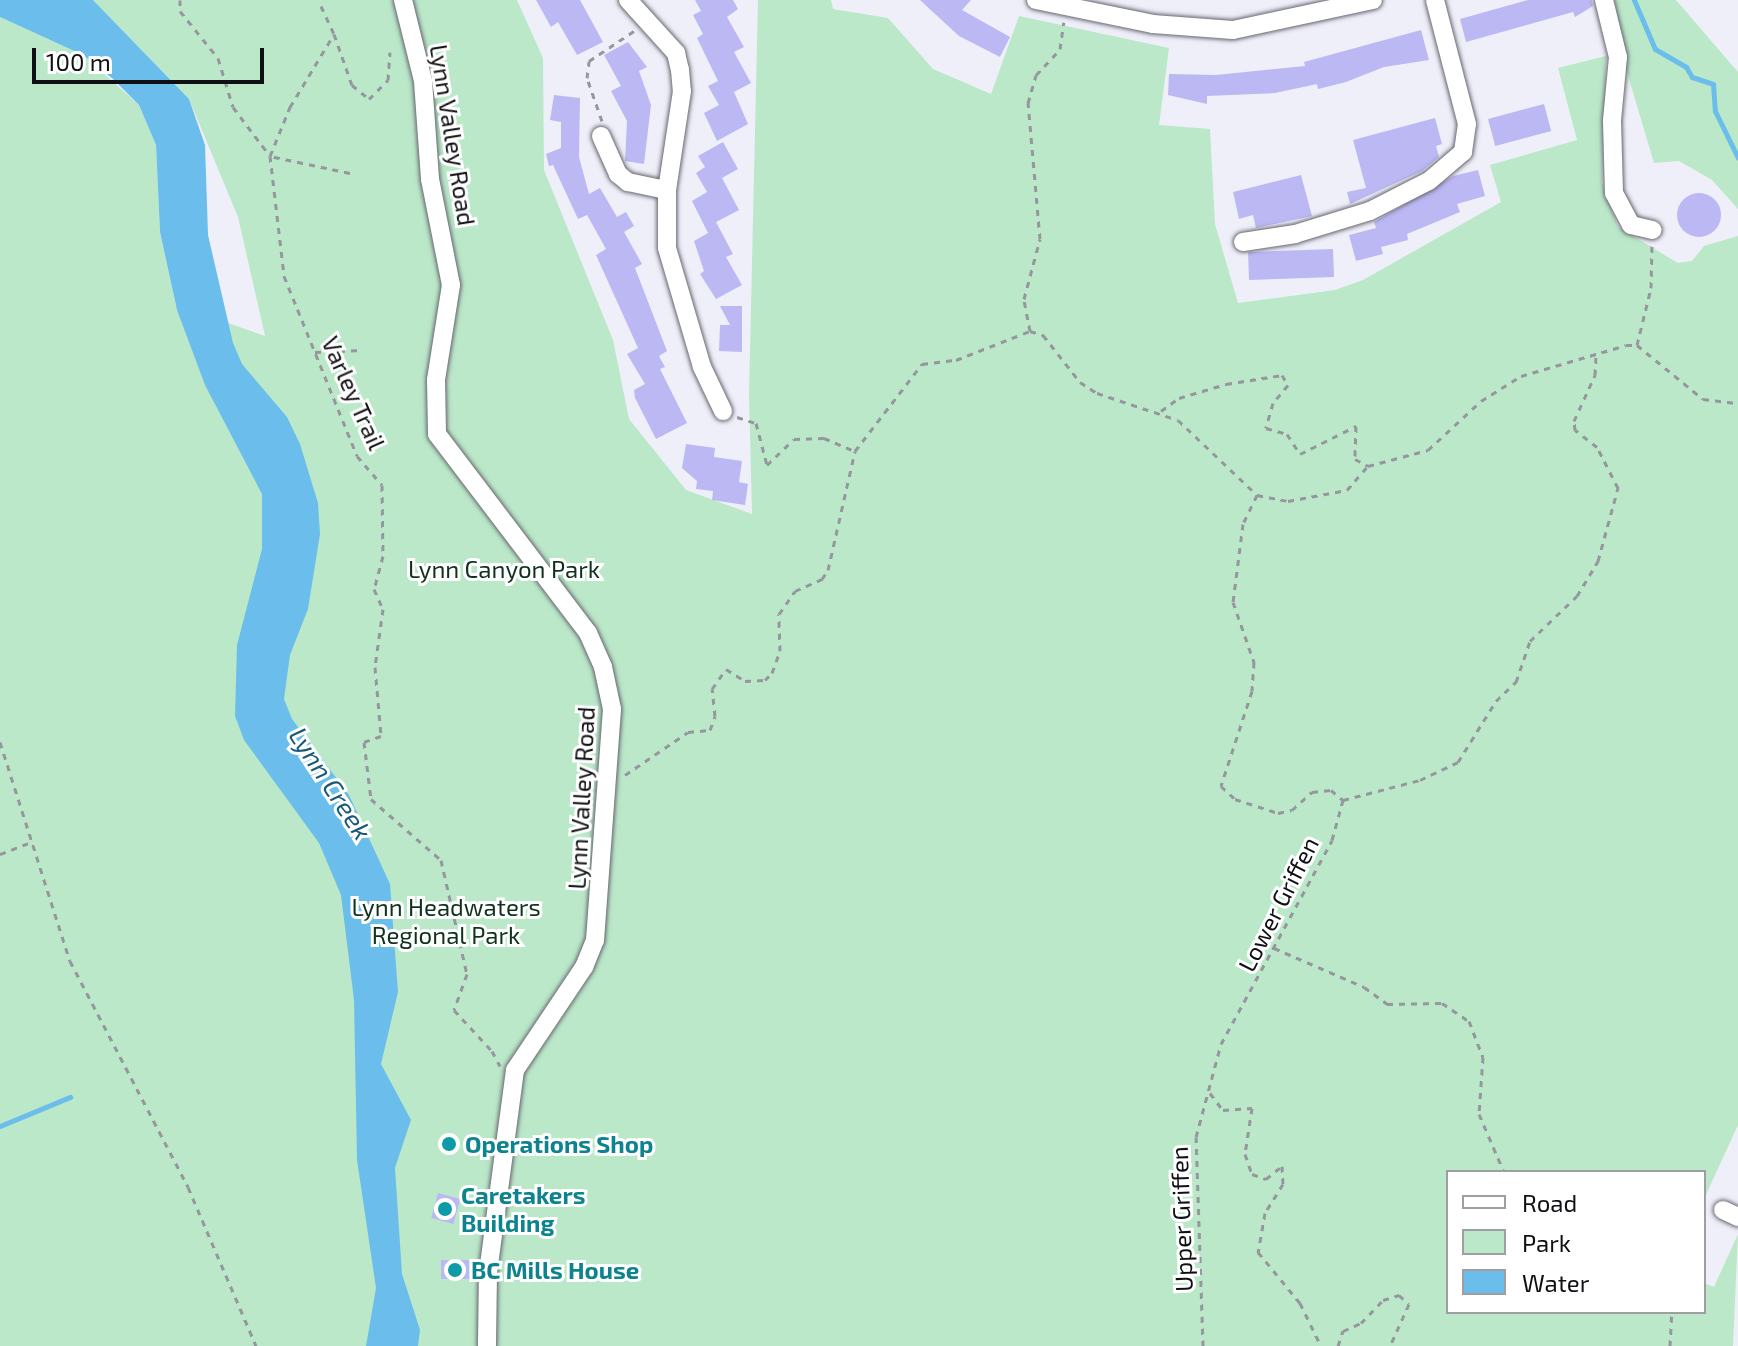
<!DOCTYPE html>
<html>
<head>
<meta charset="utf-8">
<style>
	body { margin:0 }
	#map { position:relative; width:1738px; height:1346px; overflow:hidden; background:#efeffa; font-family:"Exo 2",sans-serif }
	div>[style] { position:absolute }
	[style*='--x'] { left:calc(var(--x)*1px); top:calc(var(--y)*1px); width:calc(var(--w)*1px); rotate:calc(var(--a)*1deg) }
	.green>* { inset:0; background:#bbe8c9 }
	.water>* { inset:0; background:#6bbeec }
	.stream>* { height:5px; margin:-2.5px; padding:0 2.5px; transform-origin:2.5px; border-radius:2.5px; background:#6bbeec }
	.building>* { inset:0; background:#bbb8f4; transform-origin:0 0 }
	.round { border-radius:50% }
	.path>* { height:3px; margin-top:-1.5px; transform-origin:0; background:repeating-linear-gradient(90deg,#96969e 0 6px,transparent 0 12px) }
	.roads { filter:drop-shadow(0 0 2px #676770) drop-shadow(0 0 2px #676770) }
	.minor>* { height:18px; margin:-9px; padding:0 9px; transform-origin:9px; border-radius:9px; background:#fff }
	.dots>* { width:22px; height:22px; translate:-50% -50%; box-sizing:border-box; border:4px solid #fff; border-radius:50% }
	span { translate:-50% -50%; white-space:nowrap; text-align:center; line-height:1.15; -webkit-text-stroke:6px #fff; paint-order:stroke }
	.street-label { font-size:24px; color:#101014 }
	.park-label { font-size:24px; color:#10311d }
	.culture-label { font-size:24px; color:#0d838f; font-weight:700 }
	.left { translate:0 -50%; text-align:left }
	.water-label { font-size:26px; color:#195978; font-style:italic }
	.legend { position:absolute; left:1446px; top:1170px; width:260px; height:144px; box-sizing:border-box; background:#fff; border:2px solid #9f9fa1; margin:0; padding:10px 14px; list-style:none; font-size:24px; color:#101014 }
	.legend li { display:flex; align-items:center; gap:16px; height:40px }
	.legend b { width:40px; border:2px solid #9f9fa1 }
	.scale { position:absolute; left:32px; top:48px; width:232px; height:36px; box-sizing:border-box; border:4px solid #101014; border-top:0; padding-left:10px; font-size:24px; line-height:28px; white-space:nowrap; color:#101014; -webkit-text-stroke:6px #fff; paint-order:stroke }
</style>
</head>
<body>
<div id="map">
	<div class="green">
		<i style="clip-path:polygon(93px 0,517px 0,543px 58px,544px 170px,613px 340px,629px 419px,686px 490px,752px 514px,749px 394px,758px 0,831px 0,833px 9px,888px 18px,933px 69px,991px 94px,1019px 16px,1169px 48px,1159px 125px,1210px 129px,1215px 224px,1238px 303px,1335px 290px,1363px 280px,1501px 202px,1490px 165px,1577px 140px,1558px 68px,1606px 56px,1602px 182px,1618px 227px,1678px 263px,1692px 261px,1704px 246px,1738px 236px,1738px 1125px,1704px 1199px,1704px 1172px,1448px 1172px,1448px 1312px,1704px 1312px,1704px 1283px,1714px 1287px,1738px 1234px,1733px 1346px,0 1346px,0 17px,83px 55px,139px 105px,156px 145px,160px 232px,176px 305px,265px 336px,238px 217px,189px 99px)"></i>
		<i style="clip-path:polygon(1614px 0,1676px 0,1738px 72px,1738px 209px,1712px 180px,1679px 161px,1654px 163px,1626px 69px)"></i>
	</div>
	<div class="water">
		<i style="clip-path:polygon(0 0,93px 0,189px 99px,205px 145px,208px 235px,233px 343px,242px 364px,287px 417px,300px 444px,318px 503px,320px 534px,308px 609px,290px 655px,284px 699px,292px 719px,349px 795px,390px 884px,398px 992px,381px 1064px,411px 1120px,395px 1168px,402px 1274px,420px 1330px,418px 1346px,366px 1346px,376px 1288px,357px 1160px,354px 1000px,341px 895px,319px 843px,244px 740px,235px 716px,237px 645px,262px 549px,262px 494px,205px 385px,177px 310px,160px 232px,156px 145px,139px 105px,113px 79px,83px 55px,0 17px)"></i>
	</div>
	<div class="stream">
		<i style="--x:1634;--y:0;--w:53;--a:66.8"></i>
		<i style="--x:1655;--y:49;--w:36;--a:30"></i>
		<i style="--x:1686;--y:67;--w:12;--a:59"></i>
		<i style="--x:1692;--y:77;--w:22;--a:18"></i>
		<i style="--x:1713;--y:84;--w:27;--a:86"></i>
		<i style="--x:1715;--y:111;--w:52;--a:63.9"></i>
		<i style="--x:0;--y:1126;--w:76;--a:-22.5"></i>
	</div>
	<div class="building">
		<i style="clip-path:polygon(536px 0,580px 0,603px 42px,577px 55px,558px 22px,551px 27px)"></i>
		<i style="clip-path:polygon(695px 0,733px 0,738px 9px,727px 17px,744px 47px,734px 52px,751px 83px,734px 92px,748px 124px,717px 141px,704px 113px,719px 105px,708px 86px,718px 81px,697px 38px,703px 34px,693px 15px,701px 11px)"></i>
		<i style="clip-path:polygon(920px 0,971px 0,962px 10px,1010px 37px,1000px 57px,959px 36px)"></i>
		<i style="clip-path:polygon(1528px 0,1592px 0,1593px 6px,1575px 17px,1573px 12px,1466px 42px,1460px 19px)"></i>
		<i style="clip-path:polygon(1421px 30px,1429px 60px,1384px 67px,1346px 82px,1318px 89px,1317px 84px,1275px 93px,1207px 96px,1207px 104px,1168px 95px,1169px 74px,1216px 75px,1305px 66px,1304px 62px)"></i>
		<i style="clip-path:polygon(628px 42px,647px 67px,639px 71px,651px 105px,644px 164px,625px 161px,627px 121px,611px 91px,621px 86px,604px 55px)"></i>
		<i style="clip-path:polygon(554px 95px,580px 98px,579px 157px,589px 194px,600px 188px,617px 217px,626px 212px,634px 226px,624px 232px,642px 264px,635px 268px,667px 351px,659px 356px,665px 367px,660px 369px,687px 423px,656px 439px,635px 398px,634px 390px,645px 384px,627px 354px,638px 348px,596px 255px,606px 249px,587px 215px,578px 219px,553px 165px,549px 166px,546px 154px,561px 148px,561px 122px,550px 120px)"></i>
		<i style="left:1544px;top:104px;width:28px;height:58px;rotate:75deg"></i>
		<i style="clip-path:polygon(1435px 118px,1442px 144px,1436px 146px,1439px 157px,1422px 171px,1350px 204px,1347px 192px,1366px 188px,1353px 140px)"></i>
		<i style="clip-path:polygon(723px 142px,738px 169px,722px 178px,739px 210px,716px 222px,733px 254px,726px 257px,742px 285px,716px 299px,700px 274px,704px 271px,694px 241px,708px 233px,692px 201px,707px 192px,696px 173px,705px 167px,698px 156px)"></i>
		<i style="clip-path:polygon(1478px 170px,1485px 196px,1457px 204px,1460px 212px,1407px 234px,1408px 240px,1381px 247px,1383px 254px,1356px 261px,1349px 235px,1376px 228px,1374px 222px,1453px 176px)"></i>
		<i style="clip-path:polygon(1301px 175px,1312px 216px,1256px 228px,1253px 215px,1239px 219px,1233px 192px)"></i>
		<i class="round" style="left:1677px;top:193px;width:44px;height:44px"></i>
		<i style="left:1333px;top:249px;width:28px;height:85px;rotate:88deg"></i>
		<i style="clip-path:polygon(720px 306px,742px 306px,742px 352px,719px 351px,720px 325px,730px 325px)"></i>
		<i style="clip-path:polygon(686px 444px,715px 448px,714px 457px,742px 461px,739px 482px,748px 484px,745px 505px,712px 500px,713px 491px,696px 489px,697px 481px,682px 468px)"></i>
		<i style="left:438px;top:1193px;width:23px;height:26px;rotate:15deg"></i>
		<i style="left:441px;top:1260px;width:28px;height:19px"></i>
	</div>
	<div class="path">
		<i style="--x:180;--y:0;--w:11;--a:90"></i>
		<i style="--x:180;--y:11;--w:60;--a:51"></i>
		<i style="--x:218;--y:58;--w:51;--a:73"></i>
		<i style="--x:233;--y:107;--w:61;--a:52.9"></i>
		<i style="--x:270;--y:156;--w:121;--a:83.3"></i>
		<i style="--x:284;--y:276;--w:194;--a:67.9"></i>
		<i style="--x:357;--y:456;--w:38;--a:49"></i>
		<i style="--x:382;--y:485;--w:71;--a:89.2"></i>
		<i style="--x:383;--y:556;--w:34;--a:105"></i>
		<i style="--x:374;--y:589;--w:22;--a:66"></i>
		<i style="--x:383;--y:609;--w:59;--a:97.9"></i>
		<i style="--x:375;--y:667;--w:69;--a:85"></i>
		<i style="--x:381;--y:736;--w:18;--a:161"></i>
		<i style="--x:364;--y:742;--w:57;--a:83"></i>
		<i style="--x:371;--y:799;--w:93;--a:41.1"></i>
		<i style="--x:441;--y:860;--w:117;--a:77.2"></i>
		<i style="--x:467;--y:974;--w:38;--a:110"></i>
		<i style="--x:454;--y:1010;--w:56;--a:47.2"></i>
		<i style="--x:492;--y:1051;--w:17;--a:62"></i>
		<i style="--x:321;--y:6;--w:31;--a:65"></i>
		<i style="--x:602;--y:121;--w:46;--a:-109.2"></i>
		<i style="--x:587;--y:78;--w:17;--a:-83"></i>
		<i style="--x:589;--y:61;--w:54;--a:-33.7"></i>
		<i style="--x:350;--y:173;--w:82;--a:-168"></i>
		<i style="--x:270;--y:156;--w:53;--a:-67.8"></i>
		<i style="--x:290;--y:107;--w:85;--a:-58.9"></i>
		<i style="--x:334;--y:34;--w:54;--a:70.6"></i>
		<i style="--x:352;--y:85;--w:22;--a:39"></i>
		<i style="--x:369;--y:99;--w:27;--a:-45"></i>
		<i style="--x:388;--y:80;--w:28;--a:-86"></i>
		<i style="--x:1030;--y:331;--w:33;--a:-101"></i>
		<i style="--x:1024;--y:299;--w:62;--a:-75.1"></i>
		<i style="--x:1040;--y:239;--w:137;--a:-95"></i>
		<i style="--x:1028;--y:103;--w:29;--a:-74"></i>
		<i style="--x:1036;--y:75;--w:35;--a:-47"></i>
		<i style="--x:1060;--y:49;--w:27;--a:-82"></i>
		<i style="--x:1637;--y:345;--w:59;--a:-76.2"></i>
		<i style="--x:1651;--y:288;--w:43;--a:-88.7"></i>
		<i style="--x:315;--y:352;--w:47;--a:-2.4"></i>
		<i style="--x:1161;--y:411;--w:22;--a:-36"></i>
		<i style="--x:1179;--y:398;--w:49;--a:-16.6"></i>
		<i style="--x:1226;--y:384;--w:57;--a:-9.1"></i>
		<i style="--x:1282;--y:375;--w:12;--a:59"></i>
		<i style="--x:1288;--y:385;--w:23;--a:130"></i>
		<i style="--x:1273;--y:403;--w:26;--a:106"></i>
		<i style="--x:1266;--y:428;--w:22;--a:16"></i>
		<i style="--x:1287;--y:434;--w:24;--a:57"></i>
		<i style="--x:1300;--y:454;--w:63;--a:-26.6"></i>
		<i style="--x:1356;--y:426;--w:33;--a:92"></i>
		<i style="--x:1355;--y:459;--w:15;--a:28"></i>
		<i style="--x:737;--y:417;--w:20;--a:18"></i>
		<i style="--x:756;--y:423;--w:43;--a:75.3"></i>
		<i style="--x:767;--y:465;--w:37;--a:-44"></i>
		<i style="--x:794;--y:439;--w:30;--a:-2"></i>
		<i style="--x:824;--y:438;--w:34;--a:23"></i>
		<i style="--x:1257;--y:495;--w:32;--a:116"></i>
		<i style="--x:1243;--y:524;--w:79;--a:97.3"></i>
		<i style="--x:1233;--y:602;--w:64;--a:70.7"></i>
		<i style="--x:1254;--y:662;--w:29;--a:94"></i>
		<i style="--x:1252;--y:691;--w:100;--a:108.1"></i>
		<i style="--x:1221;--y:786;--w:19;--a:43"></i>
		<i style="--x:1235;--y:799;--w:45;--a:18"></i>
		<i style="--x:1278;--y:813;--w:14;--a:-12"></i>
		<i style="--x:1292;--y:810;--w:27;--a:-42"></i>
		<i style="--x:1312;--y:792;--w:19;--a:-6"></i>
		<i style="--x:1331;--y:790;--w:16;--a:40"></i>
		<i style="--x:0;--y:742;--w:230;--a:72.3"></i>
		<i style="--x:70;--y:961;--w:255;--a:62.4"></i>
		<i style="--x:188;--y:1187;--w:173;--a:66.8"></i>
		<i style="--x:625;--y:775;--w:76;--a:-34.3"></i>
		<i style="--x:688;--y:732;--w:22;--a:-5"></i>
		<i style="--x:710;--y:730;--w:15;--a:-70"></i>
		<i style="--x:715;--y:716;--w:27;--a:-96"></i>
		<i style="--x:712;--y:689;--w:24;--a:-55"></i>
		<i style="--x:726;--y:669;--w:22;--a:32"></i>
		<i style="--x:745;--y:681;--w:20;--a:-3"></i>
		<i style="--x:765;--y:680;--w:10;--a:-45"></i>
		<i style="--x:772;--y:673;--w:23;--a:-70"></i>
		<i style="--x:780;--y:651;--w:37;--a:-92"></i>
		<i style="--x:779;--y:614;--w:28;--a:-55"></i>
		<i style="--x:795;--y:591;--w:30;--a:-24"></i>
		<i style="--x:822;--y:579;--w:11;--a:-56"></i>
		<i style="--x:828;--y:570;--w:122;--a:-77.2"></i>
		<i style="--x:855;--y:451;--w:110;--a:-52.4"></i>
		<i style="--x:922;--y:364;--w:34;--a:-7"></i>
		<i style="--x:956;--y:360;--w:79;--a:-21.4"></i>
		<i style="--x:1030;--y:331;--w:14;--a:17"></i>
		<i style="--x:1043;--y:335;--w:60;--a:51.8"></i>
		<i style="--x:1080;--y:382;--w:20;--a:33"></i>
		<i style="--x:1097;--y:393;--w:85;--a:18.4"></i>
		<i style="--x:1178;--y:420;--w:109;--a:43.5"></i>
		<i style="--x:1257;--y:495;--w:32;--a:11"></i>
		<i style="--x:1288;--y:501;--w:60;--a:-10.6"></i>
		<i style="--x:1347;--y:490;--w:32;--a:-49"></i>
		<i style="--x:1368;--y:466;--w:62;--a:-14.9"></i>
		<i style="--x:1428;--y:450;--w:72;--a:-42.8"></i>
		<i style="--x:1481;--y:401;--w:47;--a:-32"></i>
		<i style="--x:1521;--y:376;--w:109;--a:-16.4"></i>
		<i style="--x:1626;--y:345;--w:11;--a:0"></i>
		<i style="--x:1637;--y:345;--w:85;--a:39.3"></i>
		<i style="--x:1703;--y:399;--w:35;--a:7"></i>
		<i style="--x:0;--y:854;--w:34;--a:-21"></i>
		<i style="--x:1274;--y:948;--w:98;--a:23.4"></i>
		<i style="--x:1364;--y:987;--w:29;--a:36"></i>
		<i style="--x:1387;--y:1004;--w:55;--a:-1"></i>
		<i style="--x:1442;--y:1003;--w:32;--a:34"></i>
		<i style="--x:1469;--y:1021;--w:39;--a:69"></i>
		<i style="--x:1483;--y:1057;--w:57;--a:94"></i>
		<i style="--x:1479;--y:1114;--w:63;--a:66.7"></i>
		<i style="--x:1210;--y:1093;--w:21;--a:53"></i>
		<i style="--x:1223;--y:1110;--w:29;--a:-4"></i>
		<i style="--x:1252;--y:1108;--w:47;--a:98.7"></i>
		<i style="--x:1245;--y:1154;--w:21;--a:71"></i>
		<i style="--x:1252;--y:1174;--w:15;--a:20"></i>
		<i style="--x:1266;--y:1179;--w:21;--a:-39"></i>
		<i style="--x:1282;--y:1166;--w:18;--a:87"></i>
		<i style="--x:1283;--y:1184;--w:34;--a:122"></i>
		<i style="--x:1265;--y:1213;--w:40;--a:100"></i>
		<i style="--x:1258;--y:1252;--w:66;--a:50.5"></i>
		<i style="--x:1300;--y:1303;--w:48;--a:64"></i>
		<i style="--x:1203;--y:1346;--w:209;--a:-91.9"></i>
		<i style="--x:1196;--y:1137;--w:96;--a:-75"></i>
		<i style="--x:1221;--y:1044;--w:232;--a:-61.4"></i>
		<i style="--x:1332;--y:840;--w:41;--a:-74.6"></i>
		<i style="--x:1343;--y:800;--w:80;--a:-14.6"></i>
		<i style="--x:1420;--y:780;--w:42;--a:-25.3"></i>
		<i style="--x:1458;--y:762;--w:72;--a:-58.1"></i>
		<i style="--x:1496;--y:701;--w:28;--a:-44"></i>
		<i style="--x:1516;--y:682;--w:43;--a:-71.1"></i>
		<i style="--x:1530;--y:641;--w:65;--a:-43.8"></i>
		<i style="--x:1577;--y:596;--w:41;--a:-59"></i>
		<i style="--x:1598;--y:561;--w:76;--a:-74.7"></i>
		<i style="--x:1618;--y:488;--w:46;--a:-117.1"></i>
		<i style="--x:1597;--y:447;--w:28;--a:-142"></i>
		<i style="--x:1575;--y:430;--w:9;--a:-96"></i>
		<i style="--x:1574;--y:421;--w:51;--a:-65.5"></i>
		<i style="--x:1595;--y:375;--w:22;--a:-87"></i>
		<i style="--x:1338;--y:1346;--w:16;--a:-72"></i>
		<i style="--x:1343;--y:1331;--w:20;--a:-24"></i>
		<i style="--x:1361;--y:1323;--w:32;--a:-46"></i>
		<i style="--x:1383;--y:1300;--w:17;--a:-17"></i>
		<i style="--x:1399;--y:1295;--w:13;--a:42"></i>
		<i style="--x:1409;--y:1304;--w:46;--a:114.3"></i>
		<i style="--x:1670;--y:1346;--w:34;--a:-87"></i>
	</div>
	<div class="roads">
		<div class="minor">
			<i style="--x:403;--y:0;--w:83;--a:76.1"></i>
			<i style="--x:423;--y:81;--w:98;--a:85.9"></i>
			<i style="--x:430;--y:179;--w:108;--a:78.8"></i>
			<i style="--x:451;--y:285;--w:96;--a:99"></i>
			<i style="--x:436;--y:380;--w:54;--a:88.9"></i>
			<i style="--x:437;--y:434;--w:250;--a:52.8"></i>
			<i style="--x:588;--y:633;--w:37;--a:66"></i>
			<i style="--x:603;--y:667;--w:43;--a:77.9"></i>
			<i style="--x:612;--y:709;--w:232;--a:94.2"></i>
			<i style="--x:595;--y:940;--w:29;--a:112"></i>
			<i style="--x:584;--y:967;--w:124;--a:123.8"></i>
			<i style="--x:515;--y:1070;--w:204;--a:97.6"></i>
			<i style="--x:488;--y:1272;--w:74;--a:90.8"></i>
			<i style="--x:628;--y:0;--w:72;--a:47.8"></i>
			<i style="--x:676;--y:53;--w:17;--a:77"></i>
			<i style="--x:680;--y:70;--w:21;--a:85"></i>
			<i style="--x:682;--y:91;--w:100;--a:98.6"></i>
			<i style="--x:667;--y:190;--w:58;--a:90"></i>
			<i style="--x:667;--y:248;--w:124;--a:73.6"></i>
			<i style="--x:702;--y:367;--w:49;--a:64.5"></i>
			<i style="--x:1036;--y:0;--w:119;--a:11.6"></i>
			<i style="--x:1153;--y:24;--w:80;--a:4.3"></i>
			<i style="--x:1233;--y:30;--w:143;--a:-12.1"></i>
			<i style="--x:1604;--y:0;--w:59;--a:76.2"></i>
			<i style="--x:1618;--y:57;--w:64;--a:95.4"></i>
			<i style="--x:1612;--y:121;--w:72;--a:88.4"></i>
			<i style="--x:1614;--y:193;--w:36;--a:62"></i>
			<i style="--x:1631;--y:225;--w:22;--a:13"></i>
			<i style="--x:601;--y:136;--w:42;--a:65.9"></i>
			<i style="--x:618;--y:174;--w:13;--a:39"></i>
			<i style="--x:628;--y:182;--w:40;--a:12"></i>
			<i style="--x:1243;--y:242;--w:53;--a:-8.7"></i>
			<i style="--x:1295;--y:234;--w:78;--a:-17"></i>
			<i style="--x:1370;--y:211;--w:66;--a:-27"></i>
			<i style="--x:1429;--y:181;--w:45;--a:-40.5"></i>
			<i style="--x:1463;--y:152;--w:28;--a:-82"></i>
			<i style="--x:1467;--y:124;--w:128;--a:-104.5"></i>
			<i style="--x:1723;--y:1210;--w:17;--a:25"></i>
		</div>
	</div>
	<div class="dots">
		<i style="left:449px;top:1144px;background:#0f9aa8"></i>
		<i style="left:445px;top:1209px;background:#0f9aa8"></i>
		<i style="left:455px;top:1270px;background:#0f9aa8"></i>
	</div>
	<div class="street-label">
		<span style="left:453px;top:135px;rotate:81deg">Lynn Valley Road</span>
		<span style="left:354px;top:393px;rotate:66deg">Varley Trail</span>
		<span style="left:581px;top:798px;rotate:-87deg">Lynn Valley Road</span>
		<span style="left:1278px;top:904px;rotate:-63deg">Lower Griffen</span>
		<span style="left:1181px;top:1219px;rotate:-92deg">Upper Griffen</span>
	</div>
	<div class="park-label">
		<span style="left:504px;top:569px">Lynn Canyon Park</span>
		<span style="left:446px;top:921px">Lynn Headwaters<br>Regional Park</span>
	</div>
	<div class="culture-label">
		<span class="left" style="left:465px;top:1144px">Operations Shop</span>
		<span class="left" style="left:461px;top:1209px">Caretakers<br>Building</span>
		<span class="left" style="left:471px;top:1270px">BC Mills House</span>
	</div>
	<div class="water-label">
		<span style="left:331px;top:783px;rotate:57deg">Lynn Creek</span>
	</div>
	<ul class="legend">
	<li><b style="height:10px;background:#fff"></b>Road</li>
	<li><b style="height:22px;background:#bbe8c9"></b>Park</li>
	<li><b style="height:22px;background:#6bbeec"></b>Water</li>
	</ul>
	<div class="scale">100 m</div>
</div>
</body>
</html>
